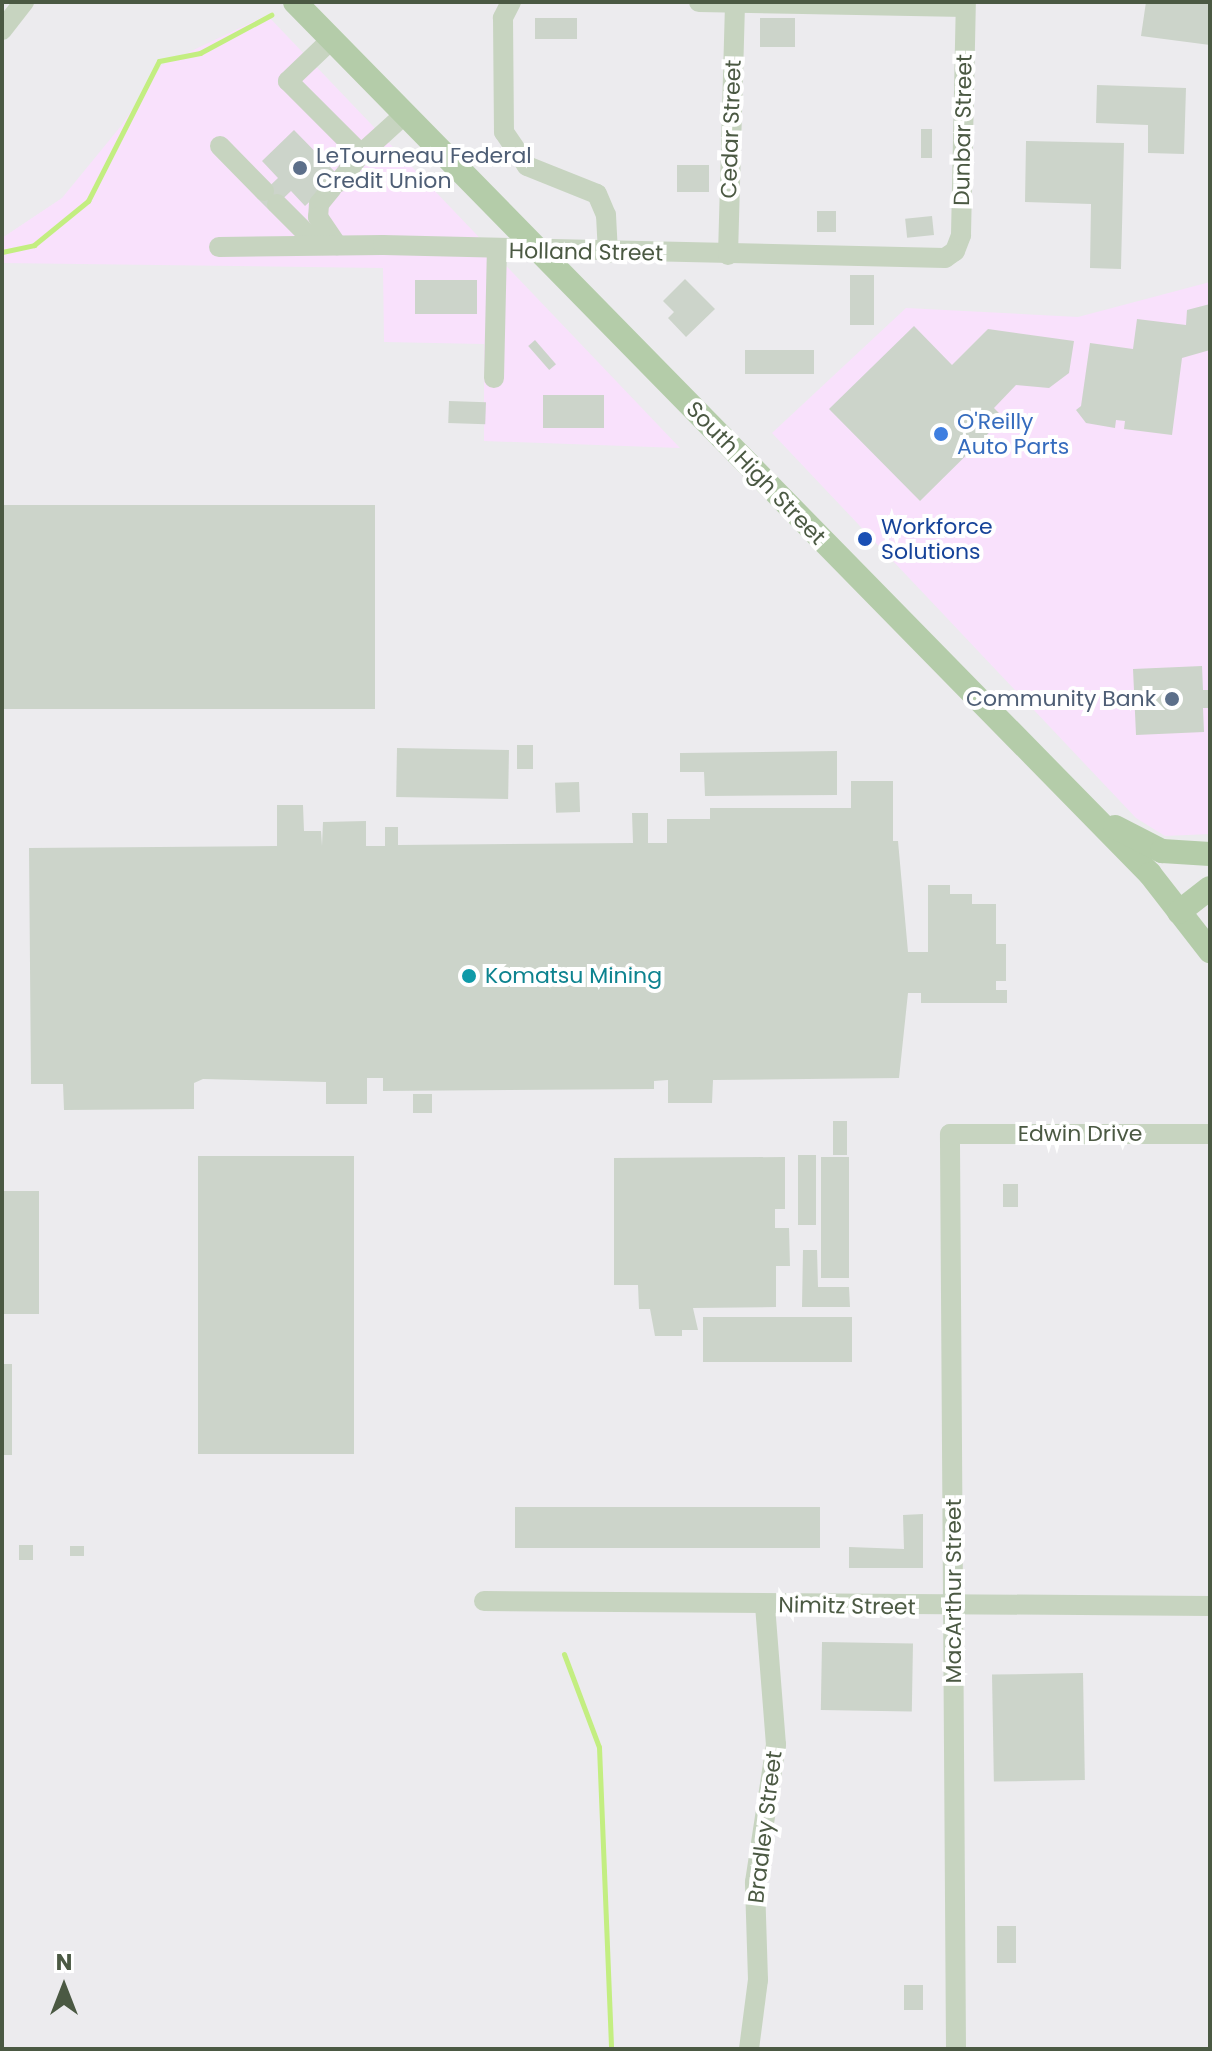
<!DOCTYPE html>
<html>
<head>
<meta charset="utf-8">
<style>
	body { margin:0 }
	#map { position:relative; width:1212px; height:2051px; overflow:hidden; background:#ecebee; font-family:Poppins,sans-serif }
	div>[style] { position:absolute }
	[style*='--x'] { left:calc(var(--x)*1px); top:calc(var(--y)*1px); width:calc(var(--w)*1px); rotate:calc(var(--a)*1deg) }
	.commercial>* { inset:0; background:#f9e1fc }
	.stream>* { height:5px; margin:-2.5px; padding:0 2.5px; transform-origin:2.5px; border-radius:2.5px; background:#c3ee81 }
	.building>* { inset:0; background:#ccd4ca; transform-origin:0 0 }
	.minor>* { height:20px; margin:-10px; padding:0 10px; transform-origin:10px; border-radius:10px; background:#c7d4c0 }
	.major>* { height:24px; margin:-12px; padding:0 12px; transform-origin:12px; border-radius:12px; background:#b4cca9 }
	.dots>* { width:22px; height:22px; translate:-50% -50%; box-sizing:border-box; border:4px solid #fff; border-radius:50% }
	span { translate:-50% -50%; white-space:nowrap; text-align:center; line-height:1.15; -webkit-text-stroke:8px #fff; paint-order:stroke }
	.street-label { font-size:22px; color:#4b5943 }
	.service-label { font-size:22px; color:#4e5e75 }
	.left { translate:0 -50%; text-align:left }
	.right { translate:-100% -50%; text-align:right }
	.shop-label { font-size:22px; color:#366cbe }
	.transit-label { font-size:22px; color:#164399 }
	.culture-label { font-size:22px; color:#0d838f }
	.frame { position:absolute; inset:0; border:4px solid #4b5943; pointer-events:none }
	.north { position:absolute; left:24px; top:1947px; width:80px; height:80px; -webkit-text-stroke:6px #fff; paint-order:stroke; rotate:0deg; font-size:22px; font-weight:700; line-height:32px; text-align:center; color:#4b5943 }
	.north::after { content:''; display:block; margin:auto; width:28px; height:36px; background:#4b5943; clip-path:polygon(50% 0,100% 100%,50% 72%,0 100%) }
</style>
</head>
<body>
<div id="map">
	<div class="commercial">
		<i style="clip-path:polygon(267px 15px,680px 448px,484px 441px,484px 344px,384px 342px,383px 268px,2px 263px,2px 238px,62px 198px,121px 126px,162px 65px)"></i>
		<i style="clip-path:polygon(1210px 282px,1210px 834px,1165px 836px,1136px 818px,772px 433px,906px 308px,1078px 317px)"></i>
	</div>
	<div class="stream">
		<i style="--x:2;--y:252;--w:33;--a:-12"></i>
		<i style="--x:34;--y:245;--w:70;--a:-39.2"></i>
		<i style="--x:88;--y:201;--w:157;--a:-63.1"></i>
		<i style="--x:159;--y:61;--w:42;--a:-11"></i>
		<i style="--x:200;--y:53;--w:81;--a:-28.2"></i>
		<i style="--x:564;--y:1654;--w:99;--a:69.4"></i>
		<i style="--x:599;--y:1747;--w:302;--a:87.7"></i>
	</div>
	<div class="building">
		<i style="clip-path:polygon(1146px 2px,1210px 2px,1210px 45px,1141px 36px)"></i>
		<i style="left:535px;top:18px;width:42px;height:21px"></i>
		<i style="left:760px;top:18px;width:35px;height:29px"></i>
		<i style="clip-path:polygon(1097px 85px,1186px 88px,1184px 154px,1148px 153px,1148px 125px,1096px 123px)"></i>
		<i style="left:921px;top:129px;width:11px;height:29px"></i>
		<i style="clip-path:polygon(294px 130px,338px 175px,305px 206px,291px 191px,270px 211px,257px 198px,278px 178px,262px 161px)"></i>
		<i style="clip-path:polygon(1026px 141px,1124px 143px,1121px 269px,1090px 268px,1091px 204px,1025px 202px)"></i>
		<i style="left:677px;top:165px;width:32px;height:27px"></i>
		<i style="left:817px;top:211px;width:19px;height:21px"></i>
		<i style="left:932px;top:216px;width:19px;height:27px;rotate:84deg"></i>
		<i style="left:850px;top:275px;width:24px;height:50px"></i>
		<i style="clip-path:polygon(685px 279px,715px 309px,686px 337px,668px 318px,674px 312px,663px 301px)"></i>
		<i style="left:415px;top:280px;width:62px;height:34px"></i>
		<i style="clip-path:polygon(1210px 304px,1210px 350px,1182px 358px,1172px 435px,1124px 429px,1125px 421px,1116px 420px,1115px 428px,1086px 423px,1076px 410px,1081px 406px,1090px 343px,1133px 349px,1137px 319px,1186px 325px,1187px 310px)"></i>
		<i style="clip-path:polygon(914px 326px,952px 365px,988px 329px,1074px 341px,1069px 373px,1049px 388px,1016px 385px,994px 408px,1004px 418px,920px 501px,829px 409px)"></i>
		<i style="left:535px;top:340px;width:32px;height:9px;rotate:49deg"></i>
		<i style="left:745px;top:350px;width:69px;height:24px"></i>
		<i style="left:543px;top:395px;width:61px;height:33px"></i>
		<i style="left:449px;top:401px;width:37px;height:22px;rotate:2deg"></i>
		<i style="left:2px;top:505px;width:373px;height:204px"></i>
		<i style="clip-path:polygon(1202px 666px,1203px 690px,1210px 690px,1210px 708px,1203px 708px,1204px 732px,1136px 735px,1133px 669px)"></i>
		<i style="left:517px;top:745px;width:16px;height:24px"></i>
		<i style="left:397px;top:748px;width:112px;height:49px;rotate:1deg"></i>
		<i style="clip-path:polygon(837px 751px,837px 795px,705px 796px,704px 772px,680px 772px,680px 753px)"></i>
		<i style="clip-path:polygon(851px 781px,893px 781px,893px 841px,898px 841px,908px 952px,928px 952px,928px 885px,950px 885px,950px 894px,972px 894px,972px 904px,996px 904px,996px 944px,1006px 944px,1006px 981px,996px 981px,996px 990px,1007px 990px,1007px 1003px,921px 1003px,921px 993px,908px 993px,899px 1078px,713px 1080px,712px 1103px,668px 1103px,668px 1080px,654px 1081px,654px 1089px,383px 1091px,383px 1078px,367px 1078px,367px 1104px,326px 1104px,326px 1082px,203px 1079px,194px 1083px,194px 1109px,64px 1110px,63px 1084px,31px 1084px,29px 848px,277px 846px,277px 805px,303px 805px,304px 831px,321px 831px,322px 846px,323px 822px,366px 821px,366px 846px,385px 846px,385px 827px,398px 827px,398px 845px,633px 843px,632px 813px,648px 813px,648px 843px,667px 843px,667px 819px,710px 819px,710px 808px,851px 808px)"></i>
		<i style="left:579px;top:782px;width:30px;height:24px;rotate:88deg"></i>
		<i style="left:413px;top:1094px;width:19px;height:19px"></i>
		<i style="left:833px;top:1121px;width:14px;height:34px"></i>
		<i style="left:798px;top:1155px;width:18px;height:70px"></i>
		<i style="left:198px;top:1156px;width:156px;height:298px"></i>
		<i style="clip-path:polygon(785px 1157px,785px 1209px,775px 1209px,775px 1228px,789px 1228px,790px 1266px,776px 1266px,776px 1307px,693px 1308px,698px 1330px,682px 1330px,682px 1336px,655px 1336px,650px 1309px,639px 1309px,638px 1285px,614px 1285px,614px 1158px)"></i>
		<i style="left:821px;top:1157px;width:28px;height:121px"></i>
		<i style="left:1003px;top:1184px;width:15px;height:23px"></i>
		<i style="left:2px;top:1191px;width:37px;height:123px"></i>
		<i style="clip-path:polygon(803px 1250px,817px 1250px,818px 1287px,849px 1287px,850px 1307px,802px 1307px)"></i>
		<i style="left:703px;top:1317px;width:149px;height:45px"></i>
		<i style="left:2px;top:1364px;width:10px;height:91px"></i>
		<i style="left:820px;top:1507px;width:41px;height:305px;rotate:90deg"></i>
		<i style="clip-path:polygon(923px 1514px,923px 1568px,849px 1568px,849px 1547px,904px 1549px,903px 1515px)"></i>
		<i style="left:19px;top:1545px;width:14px;height:15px"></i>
		<i style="left:70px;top:1546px;width:14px;height:10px"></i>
		<i style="left:822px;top:1642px;width:91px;height:68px;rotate:1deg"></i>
		<i style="left:1083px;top:1673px;width:107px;height:91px;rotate:89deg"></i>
		<i style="left:997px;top:1926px;width:19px;height:37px"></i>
		<i style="left:904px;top:1985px;width:19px;height:25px"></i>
	</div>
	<div class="minor">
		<i style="--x:511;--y:2;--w:18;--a:117"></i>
		<i style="--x:503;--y:18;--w:114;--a:89.5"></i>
		<i style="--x:504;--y:132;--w:41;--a:55.9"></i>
		<i style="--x:527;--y:166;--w:75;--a:21.8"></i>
		<i style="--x:597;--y:194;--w:23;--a:67"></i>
		<i style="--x:606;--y:215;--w:38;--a:87"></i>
		<i style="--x:699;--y:2;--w:266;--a:1.1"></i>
		<i style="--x:2;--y:30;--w:36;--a:-52"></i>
		<i style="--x:332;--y:39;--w:61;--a:136.3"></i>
		<i style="--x:288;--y:81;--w:103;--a:45"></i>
		<i style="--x:361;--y:154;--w:59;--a:-42.3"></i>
		<i style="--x:220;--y:146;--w:63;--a:45.6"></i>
		<i style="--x:339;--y:182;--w:36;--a:-52"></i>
		<i style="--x:332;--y:188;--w:21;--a:129"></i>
		<i style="--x:319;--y:204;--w:13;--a:94"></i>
		<i style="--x:318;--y:217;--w:34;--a:56"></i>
		<i style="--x:277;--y:204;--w:58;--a:45"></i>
		<i style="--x:219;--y:247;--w:164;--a:-0.7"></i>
		<i style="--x:383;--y:245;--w:562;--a:1.33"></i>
		<i style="--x:945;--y:258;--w:12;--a:-35"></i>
		<i style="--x:955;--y:251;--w:17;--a:-69"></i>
		<i style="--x:961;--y:235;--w:233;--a:-88.8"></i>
		<i style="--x:728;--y:255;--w:252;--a:-88.4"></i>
		<i style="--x:494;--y:378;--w:128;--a:-88.7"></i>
		<i style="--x:484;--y:1601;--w:726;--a:0.39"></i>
		<i style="--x:749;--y:2049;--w:70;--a:-82.6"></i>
		<i style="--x:758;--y:1980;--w:98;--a:-91.8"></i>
		<i style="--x:755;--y:1882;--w:139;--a:-81.3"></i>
		<i style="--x:776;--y:1745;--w:140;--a:-94.5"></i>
		<i style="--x:956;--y:2049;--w:915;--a:-90.38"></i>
		<i style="--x:950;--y:1134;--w:260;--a:0"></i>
	</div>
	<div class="major">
		<i style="--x:295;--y:2;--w:1221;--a:45.56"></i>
		<i style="--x:1150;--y:874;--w:98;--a:52.1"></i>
		<i style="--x:1115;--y:827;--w:53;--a:27.1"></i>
		<i style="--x:1162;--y:851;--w:48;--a:3.6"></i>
		<i style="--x:1179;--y:912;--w:39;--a:-38"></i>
	</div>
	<div class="dots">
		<i style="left:300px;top:168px;background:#5c6f8a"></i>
		<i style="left:941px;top:434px;background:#3f7fe0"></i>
		<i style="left:865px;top:539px;background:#1a4fb4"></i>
		<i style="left:1172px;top:699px;background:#5c6f8a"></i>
		<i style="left:469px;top:976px;background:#0f9aa8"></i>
	</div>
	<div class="street-label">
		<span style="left:731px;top:129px;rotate:-88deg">Cedar Street</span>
		<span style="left:963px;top:130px;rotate:-89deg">Dunbar Street</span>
		<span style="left:586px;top:252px;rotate:1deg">Holland Street</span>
		<span style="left:756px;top:473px;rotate:46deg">South High Street</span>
		<span style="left:1080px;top:1134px">Edwin Drive</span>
		<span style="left:954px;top:1591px;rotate:-90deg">MacArthur Street</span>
		<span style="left:847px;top:1606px;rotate:1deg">Nimitz Street</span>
		<span style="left:765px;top:1827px;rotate:-83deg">Bradley Street</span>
	</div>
	<div class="service-label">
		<span class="left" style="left:316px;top:168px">LeTourneau Federal<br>Credit Union</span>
		<span class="right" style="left:1156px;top:699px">Community Bank</span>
	</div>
	<div class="shop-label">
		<span class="left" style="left:957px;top:434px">O'Reilly<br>Auto Parts</span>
	</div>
	<div class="transit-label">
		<span class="left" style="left:881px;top:539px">Workforce<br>Solutions</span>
	</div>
	<div class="culture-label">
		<span class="left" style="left:485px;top:976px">Komatsu Mining</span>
	</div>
	<div class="frame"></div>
	<div class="north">N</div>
</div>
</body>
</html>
